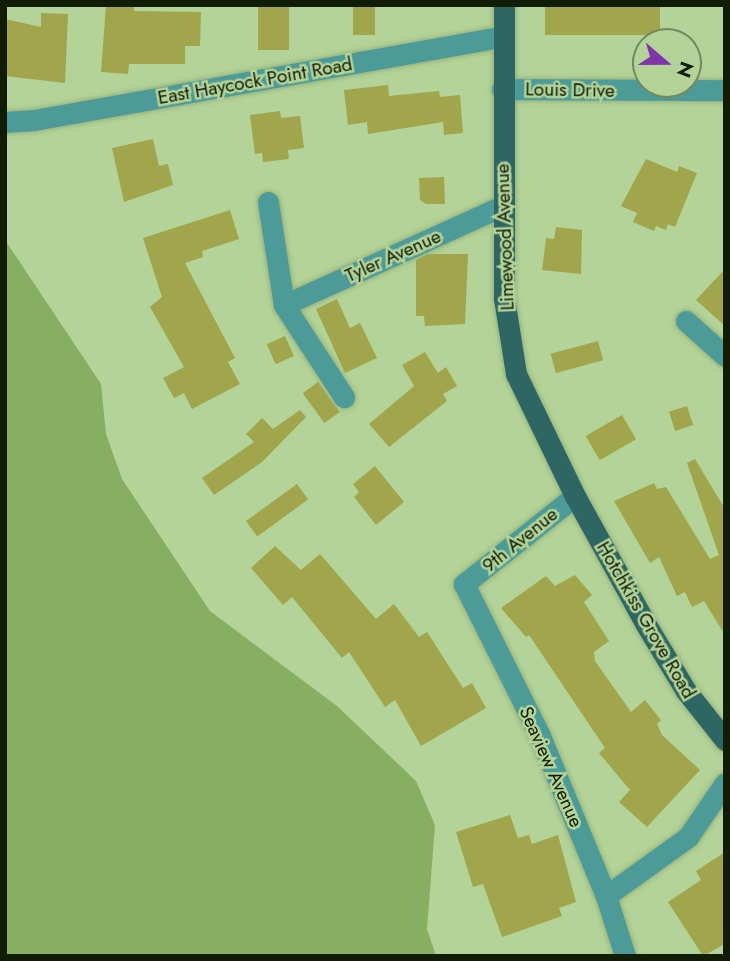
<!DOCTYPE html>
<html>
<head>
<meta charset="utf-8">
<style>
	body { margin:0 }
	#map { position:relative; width:730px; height:961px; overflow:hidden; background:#b3d398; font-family:Jost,sans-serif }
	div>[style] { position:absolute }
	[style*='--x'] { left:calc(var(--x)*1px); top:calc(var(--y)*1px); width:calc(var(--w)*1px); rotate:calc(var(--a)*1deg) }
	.water>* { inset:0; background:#87af62 }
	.building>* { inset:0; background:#a1a54b; transform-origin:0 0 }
	.roads { filter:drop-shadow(0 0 2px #96b27e) drop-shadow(0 0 2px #96b27e) }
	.minor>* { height:21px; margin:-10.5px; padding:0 10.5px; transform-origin:10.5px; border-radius:10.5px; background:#4c9b98 }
	.major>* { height:21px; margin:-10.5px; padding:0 10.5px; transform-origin:10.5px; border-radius:10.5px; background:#2e6664 }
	span { translate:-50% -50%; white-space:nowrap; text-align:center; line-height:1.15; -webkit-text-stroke:5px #b3d398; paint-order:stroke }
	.street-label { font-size:19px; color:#111c06 }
	.frame { position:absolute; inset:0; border:7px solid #111c06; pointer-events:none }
	.north { position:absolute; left:632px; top:28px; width:70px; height:70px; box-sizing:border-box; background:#b3d398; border:2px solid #728a5e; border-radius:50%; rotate:110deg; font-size:19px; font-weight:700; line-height:28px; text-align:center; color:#111c06 }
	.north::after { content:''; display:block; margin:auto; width:24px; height:32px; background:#8036a8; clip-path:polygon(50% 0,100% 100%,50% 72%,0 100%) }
</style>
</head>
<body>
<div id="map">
	<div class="water">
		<i style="clip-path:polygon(5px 240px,101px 384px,106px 434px,122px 479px,210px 611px,337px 706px,416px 781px,435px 825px,427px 929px,436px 956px,5px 956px)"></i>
	</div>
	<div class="building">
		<i style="clip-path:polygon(106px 5px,134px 5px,134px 11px,201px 12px,200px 46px,185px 46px,185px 64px,129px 64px,128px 74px,101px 72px)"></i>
		<i style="left:258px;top:5px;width:31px;height:45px"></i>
		<i style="left:353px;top:5px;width:22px;height:30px"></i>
		<i style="left:545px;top:5px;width:115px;height:30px"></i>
		<i style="clip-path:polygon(41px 13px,68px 14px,65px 83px,5px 76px,5px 19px,41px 27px)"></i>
		<i style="clip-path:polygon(388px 85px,389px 96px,439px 91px,440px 97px,460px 95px,463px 133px,444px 135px,443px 122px,368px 134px,367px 122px,348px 125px,344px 90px)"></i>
		<i style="clip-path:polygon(280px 111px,281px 118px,300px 116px,304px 148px,288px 150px,289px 159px,263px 162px,262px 153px,255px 154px,250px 115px)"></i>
		<i style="clip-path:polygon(153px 139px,159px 166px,168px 164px,173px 185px,124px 202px,112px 148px)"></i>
		<i style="clip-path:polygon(646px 159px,677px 172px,679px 166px,697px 173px,675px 227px,668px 224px,666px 230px,656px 226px,654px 231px,633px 222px,637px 213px,621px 206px)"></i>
		<i style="clip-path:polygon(444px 177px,445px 204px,426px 204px,420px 200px,419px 178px)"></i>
		<i style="clip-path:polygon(230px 210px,239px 239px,202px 251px,203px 257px,185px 263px,235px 358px,228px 362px,240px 384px,192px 409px,184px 393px,174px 398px,163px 378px,184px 367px,150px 307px,162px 297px,143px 238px)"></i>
		<i style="clip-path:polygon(556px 227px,582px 230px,581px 274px,542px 270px,546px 238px,554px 239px)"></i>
		<i style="clip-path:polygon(427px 254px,468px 254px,465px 324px,425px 326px,424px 316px,416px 316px,416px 260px)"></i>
		<i style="clip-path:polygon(725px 269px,725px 326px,696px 300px)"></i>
		<i style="clip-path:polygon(337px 299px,350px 328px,360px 323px,377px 358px,345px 373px,316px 309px)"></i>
		<i style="left:285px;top:336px;width:22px;height:20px;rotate:66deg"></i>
		<i style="left:598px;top:341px;width:20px;height:49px;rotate:75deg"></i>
		<i style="clip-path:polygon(425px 352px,438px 373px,446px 367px,457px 386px,443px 394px,447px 401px,389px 447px,369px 424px,414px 386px,402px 365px)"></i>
		<i style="left:318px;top:382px;width:37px;height:19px;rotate:54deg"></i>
		<i style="left:687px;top:406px;width:20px;height:19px;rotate:72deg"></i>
		<i style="clip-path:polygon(300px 410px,306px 417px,262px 462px,214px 495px,202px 478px,254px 442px,246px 434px,262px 418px,273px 429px)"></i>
		<i style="left:622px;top:415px;width:28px;height:42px;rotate:60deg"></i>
		<i style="clip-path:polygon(695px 459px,725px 509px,725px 635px,704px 601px,692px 607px,685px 592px,677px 596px,659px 557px,650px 563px,614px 501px,654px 483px,657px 489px,666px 487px,710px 559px,719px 555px,687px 463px)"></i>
		<i style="clip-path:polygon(375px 466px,404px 502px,376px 525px,354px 497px,359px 492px,353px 484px)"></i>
		<i style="left:297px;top:484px;width:19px;height:63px;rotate:54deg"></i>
		<i style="clip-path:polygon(275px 546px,301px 570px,320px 554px,376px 619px,394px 604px,419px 637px,427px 632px,463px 688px,472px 683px,486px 708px,421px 746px,395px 700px,385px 707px,349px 652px,342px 658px,292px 597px,283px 605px,251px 568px)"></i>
		<i style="clip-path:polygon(575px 575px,592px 595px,584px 602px,609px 641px,594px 652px,595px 661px,631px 712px,645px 700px,661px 720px,657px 724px,662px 735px,700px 770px,647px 827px,619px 802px,630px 790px,599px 753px,605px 748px,529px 635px,526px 637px,501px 608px,546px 576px,555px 586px)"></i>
		<i style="clip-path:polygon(510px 815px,518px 838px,529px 835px,532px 844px,558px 835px,576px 902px,559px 908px,562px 916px,502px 937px,483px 884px,473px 887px,456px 832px)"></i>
		<i style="clip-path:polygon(725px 852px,725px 944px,703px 956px,668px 902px,701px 880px,696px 871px)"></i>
	</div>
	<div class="roads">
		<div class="minor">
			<i style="--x:502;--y:89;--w:220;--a:0.3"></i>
			<i style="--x:5;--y:122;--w:29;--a:-4"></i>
			<i style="--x:34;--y:120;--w:477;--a:-10.1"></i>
			<i style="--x:268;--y:202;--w:104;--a:81.2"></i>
			<i style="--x:284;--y:305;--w:110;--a:56.9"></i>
			<i style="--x:284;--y:305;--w:239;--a:-24.4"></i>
			<i style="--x:686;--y:321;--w:52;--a:41.9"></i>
			<i style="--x:575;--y:496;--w:142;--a:141.6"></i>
			<i style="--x:464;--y:584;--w:170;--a:63.4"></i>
			<i style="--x:540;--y:736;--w:173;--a:67.6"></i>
			<i style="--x:606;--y:896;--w:63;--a:72.4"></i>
			<i style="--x:606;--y:896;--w:101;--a:-35.7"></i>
			<i style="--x:688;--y:837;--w:65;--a:-55.6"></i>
		</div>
		<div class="major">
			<i style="--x:504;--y:5;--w:293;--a:90"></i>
			<i style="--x:504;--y:298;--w:77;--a:81"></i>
			<i style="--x:516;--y:374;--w:136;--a:64.2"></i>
			<i style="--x:575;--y:496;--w:145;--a:61.1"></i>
			<i style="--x:645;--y:623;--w:79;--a:58.9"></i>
			<i style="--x:686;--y:691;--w:63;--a:51.5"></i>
		</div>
	</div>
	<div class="street-label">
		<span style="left:255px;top:81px;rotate:-10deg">East Haycock Point Road</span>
		<span style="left:570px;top:90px;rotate:1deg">Louis Drive</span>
		<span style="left:505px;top:237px;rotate:-92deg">Limewood Avenue</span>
		<span style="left:393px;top:256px;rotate:-24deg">Tyler Avenue</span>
		<span style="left:520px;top:540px;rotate:-39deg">9th Avenue</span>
		<span style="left:646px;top:620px;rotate:60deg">Hotchkiss Grove Road</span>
		<span style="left:551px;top:767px;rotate:66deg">Seaview Avenue</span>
	</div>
	<div class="frame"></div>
	<div class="north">N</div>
</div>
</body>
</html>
